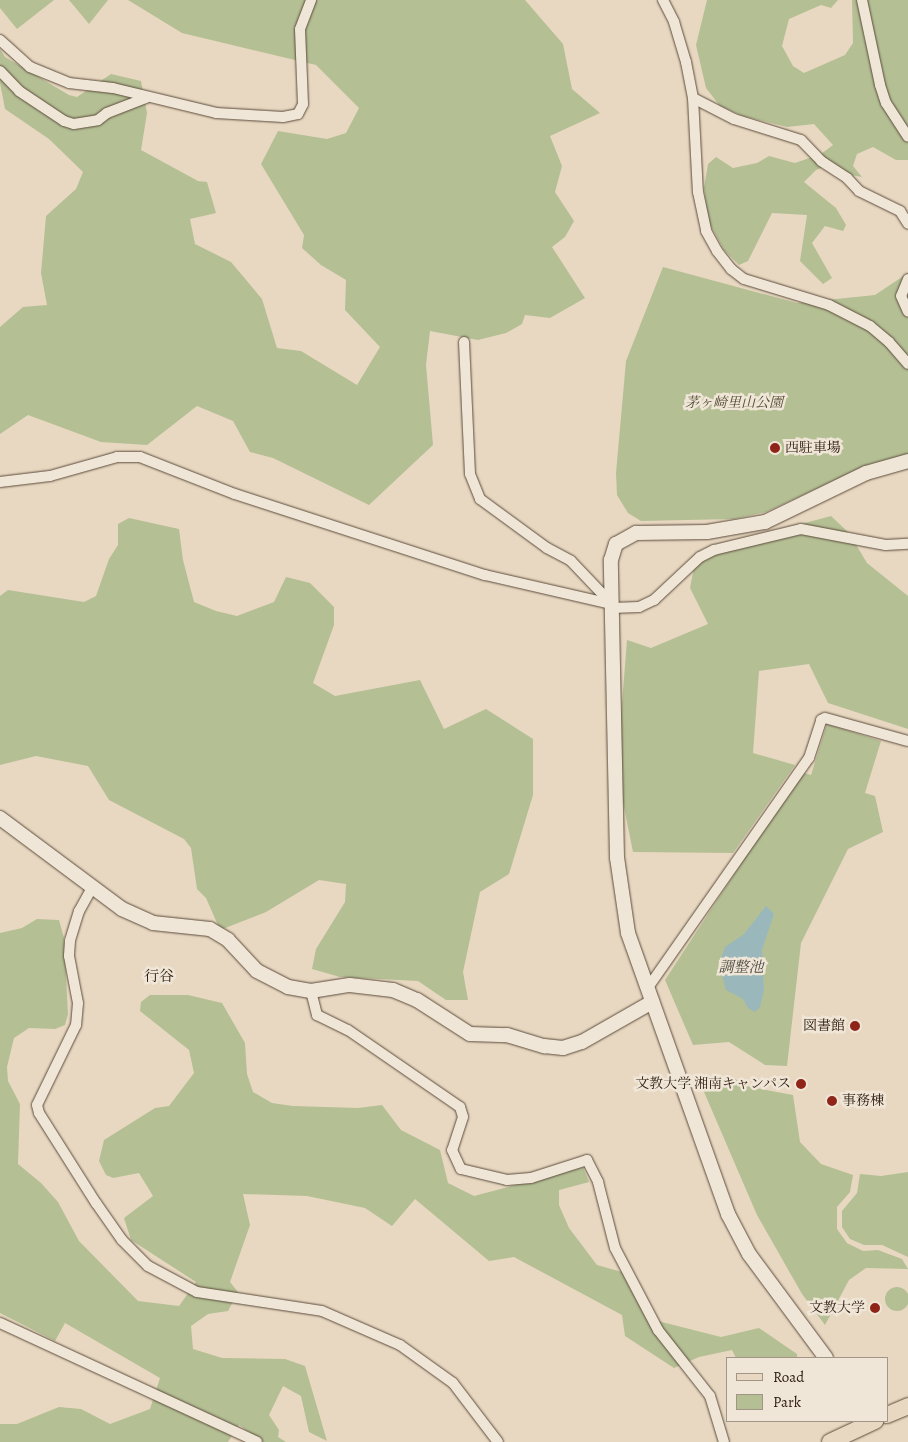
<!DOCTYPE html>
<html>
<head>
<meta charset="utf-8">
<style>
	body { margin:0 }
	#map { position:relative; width:908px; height:1442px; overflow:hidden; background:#e8d8c1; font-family:Alegreya,"Noto Serif JP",serif }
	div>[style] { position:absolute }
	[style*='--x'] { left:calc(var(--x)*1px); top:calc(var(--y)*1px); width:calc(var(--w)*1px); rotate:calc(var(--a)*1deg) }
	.green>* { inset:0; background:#b4bf94 }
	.round { border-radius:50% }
	.water>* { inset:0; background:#9ab8bc }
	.roads { filter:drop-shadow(0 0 1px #5b4b3b) drop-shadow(0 0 1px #5b4b3b) }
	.street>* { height:10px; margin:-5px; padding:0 5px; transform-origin:5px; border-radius:5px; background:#f0e6d7 }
	.secondary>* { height:14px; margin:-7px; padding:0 7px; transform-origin:7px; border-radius:7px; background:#f0e6d7 }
	.primary>* { height:16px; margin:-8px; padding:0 8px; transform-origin:8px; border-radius:8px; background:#e8d8c1 }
	.dots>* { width:14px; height:14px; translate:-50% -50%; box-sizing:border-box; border:2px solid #f0e6d7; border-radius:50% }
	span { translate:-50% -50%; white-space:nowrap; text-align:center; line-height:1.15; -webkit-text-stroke:5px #f0e6d7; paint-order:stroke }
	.park-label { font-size:14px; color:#554d36; font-style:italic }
	.poi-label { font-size:14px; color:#2c1c0e }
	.left { translate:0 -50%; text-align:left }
	.right { translate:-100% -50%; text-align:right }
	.water-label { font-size:15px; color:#4d4b42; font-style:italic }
	.neighbourhood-label { font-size:15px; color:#2c1c0e }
	.legend { position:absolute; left:726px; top:1357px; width:162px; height:65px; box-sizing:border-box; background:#f0e6d7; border:1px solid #a29587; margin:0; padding:6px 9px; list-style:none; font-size:15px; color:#2c1c0e }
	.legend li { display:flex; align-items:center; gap:10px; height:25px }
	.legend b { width:25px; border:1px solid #a29587 }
</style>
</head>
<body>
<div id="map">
	<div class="green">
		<i style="clip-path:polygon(0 0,54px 0,17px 29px,0 8px)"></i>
		<i style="clip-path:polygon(69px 0,108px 0,89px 24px)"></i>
		<i style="clip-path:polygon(128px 0,525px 0,563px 44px,572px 89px,600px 113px,550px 136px,562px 166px,555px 192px,574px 221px,565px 237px,552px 247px,585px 298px,550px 318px,525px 315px,522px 324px,506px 333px,478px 340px,430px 331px,426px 365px,433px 445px,369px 505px,273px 458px,250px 452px,233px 421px,197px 406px,147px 445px,101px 442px,28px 415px,0 434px,0 327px,23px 307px,47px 305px,41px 273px,46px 216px,76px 189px,83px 172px,49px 139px,5px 109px,0 83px,0 49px,5px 57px,69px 95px,77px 97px,111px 74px,141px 81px,147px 113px,141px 150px,198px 181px,207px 182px,216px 213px,190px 219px,195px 244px,231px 262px,262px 299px,277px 348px,301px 351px,357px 385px,380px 347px,345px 310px,346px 280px,321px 265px,302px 248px,304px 235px,261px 164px,278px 131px,327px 139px,346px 133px,359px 108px,316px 65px,182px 33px)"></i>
		<i style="clip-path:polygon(707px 0,838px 0,831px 8px,821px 5px,789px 19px,782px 46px,793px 66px,804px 73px,845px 55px,853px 43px,852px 0,908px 0,908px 160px,896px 160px,873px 147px,857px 154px,853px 166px,862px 177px,851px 175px,832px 164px,816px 170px,804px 182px,836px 208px,846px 225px,843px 231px,825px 226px,812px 243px,832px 278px,823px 284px,800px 261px,807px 215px,772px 213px,748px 261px,739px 265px,724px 250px,708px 221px,704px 188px,708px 164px,716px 157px,733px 168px,757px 163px,769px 156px,795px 163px,821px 154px,833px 145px,814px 124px,787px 127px,743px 116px,720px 106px,706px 88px,696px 45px)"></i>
		<i style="clip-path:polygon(663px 267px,797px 303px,875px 295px,908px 273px,908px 455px,870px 464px,766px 512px,734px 519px,641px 521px,628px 513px,617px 495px,616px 473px,626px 361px)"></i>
		<i style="clip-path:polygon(831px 516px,849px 533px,867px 563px,908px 596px,908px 729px,828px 703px,809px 664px,759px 671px,753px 753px,795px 765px,733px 853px,633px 852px,621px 792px,620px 729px,627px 640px,651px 648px,708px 624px,690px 588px,697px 552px)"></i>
		<i style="clip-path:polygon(129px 518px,179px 529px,183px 560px,194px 602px,216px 611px,237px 616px,274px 602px,286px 577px,310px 583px,334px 607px,334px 625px,313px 683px,335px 696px,420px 680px,444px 729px,486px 709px,533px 739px,533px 795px,509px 874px,480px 892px,463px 972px,468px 1000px,446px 1000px,418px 981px,340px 977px,312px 969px,316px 949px,345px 902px,346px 884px,319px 880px,266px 912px,220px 930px,206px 898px,197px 889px,191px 848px,184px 839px,109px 800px,88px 766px,36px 756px,0 765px,0 596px,8px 590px,84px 602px,96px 596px,109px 559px,118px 545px,118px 524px)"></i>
		<i style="clip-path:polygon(827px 724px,881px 741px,865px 793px,875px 796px,883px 832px,848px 849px,801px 943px,787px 1066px,765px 1065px,729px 1042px,693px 1045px,665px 980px,801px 772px,811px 775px)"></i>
		<i style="clip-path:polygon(37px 919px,59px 920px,64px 938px,68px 1014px,65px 1025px,55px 1029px,29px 1028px,14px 1038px,7px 1067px,8px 1081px,20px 1104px,18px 1164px,41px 1183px,58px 1202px,79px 1241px,138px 1301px,179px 1306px,196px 1282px,131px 1240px,124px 1218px,153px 1196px,139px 1173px,113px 1178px,106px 1175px,99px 1161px,104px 1140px,155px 1108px,169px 1106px,194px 1073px,189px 1050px,140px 1011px,141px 1002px,150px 995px,188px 995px,222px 1003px,245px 1043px,247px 1074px,253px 1092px,272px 1103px,293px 1106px,358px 1108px,382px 1105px,401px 1130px,440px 1150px,448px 1183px,474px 1196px,583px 1167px,589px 1182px,559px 1190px,559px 1205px,569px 1228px,597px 1265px,622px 1272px,646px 1318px,721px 1337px,759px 1328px,797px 1354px,797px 1358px,736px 1358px,732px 1350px,699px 1357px,674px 1368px,625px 1336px,622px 1315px,514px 1257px,489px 1261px,415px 1199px,392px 1226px,365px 1208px,307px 1196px,243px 1194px,250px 1225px,230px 1282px,238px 1292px,228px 1311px,208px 1314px,191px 1326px,193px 1349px,222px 1358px,285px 1359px,305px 1366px,327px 1441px,309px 1432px,301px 1396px,283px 1386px,269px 1415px,279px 1430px,278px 1437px,286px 1442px,263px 1442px,239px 1425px,228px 1442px,0 1442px,0 1424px,17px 1424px,59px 1407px,81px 1409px,110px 1424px,150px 1409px,160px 1378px,65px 1323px,55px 1341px,0 1313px,0 933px,22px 928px)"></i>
		<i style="clip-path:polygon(724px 1079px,735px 1079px,745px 1086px,793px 1095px,800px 1142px,821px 1164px,853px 1175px,850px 1192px,837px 1207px,837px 1229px,847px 1243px,863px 1251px,878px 1250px,902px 1259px,908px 1269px,866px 1268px,849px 1280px,825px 1325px,802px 1294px,757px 1215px,701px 1085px)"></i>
		<i style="clip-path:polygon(908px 1172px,908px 1257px,882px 1245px,864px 1245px,850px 1239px,842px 1227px,842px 1211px,857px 1193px,860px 1174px,881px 1176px)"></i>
		<i class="round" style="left:885px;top:1287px;width:24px;height:24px"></i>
	</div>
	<div class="water">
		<i style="clip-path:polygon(766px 906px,774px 914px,762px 950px,764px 990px,760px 1007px,755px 1012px,748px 1008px,743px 999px,726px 990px,719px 964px,725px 947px,744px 934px)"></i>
	</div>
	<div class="roads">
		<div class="street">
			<i style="--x:663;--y:0;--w:25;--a:63"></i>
			<i style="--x:674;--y:22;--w:42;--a:73.3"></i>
			<i style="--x:686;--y:62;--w:37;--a:79"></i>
			<i style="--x:693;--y:98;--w:94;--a:87"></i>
			<i style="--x:698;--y:192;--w:40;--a:78"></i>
			<i style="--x:706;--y:231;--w:23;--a:61"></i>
			<i style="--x:717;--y:251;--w:23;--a:52"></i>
			<i style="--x:731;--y:269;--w:16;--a:38"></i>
			<i style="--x:744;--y:279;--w:89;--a:17"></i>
			<i style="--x:829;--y:305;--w:46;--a:27.1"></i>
			<i style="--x:870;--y:326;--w:25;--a:40"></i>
			<i style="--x:889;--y:342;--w:29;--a:49"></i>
			<i style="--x:862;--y:0;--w:87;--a:78"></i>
			<i style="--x:880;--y:85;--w:19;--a:72"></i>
			<i style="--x:886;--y:103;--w:40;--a:57.1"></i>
			<i style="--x:0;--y:40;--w:40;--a:42"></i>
			<i style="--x:30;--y:67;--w:42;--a:22.3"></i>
			<i style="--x:69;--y:83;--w:44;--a:6.5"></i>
			<i style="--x:113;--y:88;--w:106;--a:13.6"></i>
			<i style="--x:216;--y:113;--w:67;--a:3.4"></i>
			<i style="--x:283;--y:117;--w:15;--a:-11"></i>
			<i style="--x:298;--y:114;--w:11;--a:-63"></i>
			<i style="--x:303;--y:104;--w:75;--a:-92.3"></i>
			<i style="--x:300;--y:29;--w:31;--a:-69"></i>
			<i style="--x:0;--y:71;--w:28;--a:46"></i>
			<i style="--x:19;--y:91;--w:54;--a:33.7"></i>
			<i style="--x:64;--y:121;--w:10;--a:17"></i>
			<i style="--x:74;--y:124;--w:24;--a:-9"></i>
			<i style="--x:98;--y:120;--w:11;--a:-38"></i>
			<i style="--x:107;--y:113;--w:42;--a:-21"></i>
			<i style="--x:693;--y:98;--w:46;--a:27.1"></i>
			<i style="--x:734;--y:119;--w:70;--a:17.4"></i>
			<i style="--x:801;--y:140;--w:29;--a:46"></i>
			<i style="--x:821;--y:161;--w:31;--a:33"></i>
			<i style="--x:847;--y:178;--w:18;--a:47"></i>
			<i style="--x:859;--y:191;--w:46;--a:26"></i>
			<i style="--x:900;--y:211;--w:15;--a:58"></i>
			<i style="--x:908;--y:279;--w:18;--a:112"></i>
			<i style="--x:901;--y:296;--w:17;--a:66"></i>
			<i style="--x:464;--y:342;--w:132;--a:87.4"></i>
			<i style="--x:470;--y:474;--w:27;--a:68"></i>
			<i style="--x:480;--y:499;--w:83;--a:36.2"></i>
			<i style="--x:547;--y:548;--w:27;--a:28"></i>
			<i style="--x:571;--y:561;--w:58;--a:46.4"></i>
			<i style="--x:0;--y:482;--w:50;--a:-6.8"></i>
			<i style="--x:50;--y:476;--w:70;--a:-15.8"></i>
			<i style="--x:117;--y:457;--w:23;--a:0"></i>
			<i style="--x:140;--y:457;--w:102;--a:21.3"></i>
			<i style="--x:235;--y:494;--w:263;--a:18"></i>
			<i style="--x:485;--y:575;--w:130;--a:12.9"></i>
			<i style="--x:612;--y:608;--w:27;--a:-2"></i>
			<i style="--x:639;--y:607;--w:17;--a:-25"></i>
			<i style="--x:654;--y:600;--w:63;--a:-43.1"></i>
			<i style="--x:700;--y:557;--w:16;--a:-27"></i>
			<i style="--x:714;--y:550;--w:89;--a:-13.6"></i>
			<i style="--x:801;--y:529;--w:86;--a:10.7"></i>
			<i style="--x:886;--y:545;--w:22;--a:-3"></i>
			<i style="--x:93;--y:886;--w:29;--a:119"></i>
			<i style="--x:79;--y:911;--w:31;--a:107"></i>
			<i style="--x:70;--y:941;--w:15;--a:94"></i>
			<i style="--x:69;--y:956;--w:48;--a:79.2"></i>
			<i style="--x:78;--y:1003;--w:22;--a:95"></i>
			<i style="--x:76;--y:1025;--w:89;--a:116"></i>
			<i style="--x:37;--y:1105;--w:8;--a:76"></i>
			<i style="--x:39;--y:1113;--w:107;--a:57.7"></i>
			<i style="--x:96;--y:1203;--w:45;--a:54.9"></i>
			<i style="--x:122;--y:1240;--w:37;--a:45"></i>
			<i style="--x:148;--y:1266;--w:55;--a:28"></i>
			<i style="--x:197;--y:1292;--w:126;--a:8.6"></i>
			<i style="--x:322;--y:1311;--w:85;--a:23.6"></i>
			<i style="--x:400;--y:1345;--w:65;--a:35.6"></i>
			<i style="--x:453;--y:1383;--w:74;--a:52.7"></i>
			<i style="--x:647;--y:989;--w:282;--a:-55"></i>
			<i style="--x:809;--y:758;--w:40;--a:-72"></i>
			<i style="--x:821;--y:720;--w:4;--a:-27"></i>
			<i style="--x:825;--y:718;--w:86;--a:15.5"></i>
			<i style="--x:311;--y:991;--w:25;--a:76"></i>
			<i style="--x:317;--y:1015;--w:34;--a:26"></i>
			<i style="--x:348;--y:1030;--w:136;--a:34.5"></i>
			<i style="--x:460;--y:1107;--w:10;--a:73"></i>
			<i style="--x:463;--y:1117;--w:35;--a:108"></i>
			<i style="--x:452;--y:1150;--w:21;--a:65"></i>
			<i style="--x:461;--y:1169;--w:47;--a:13.4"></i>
			<i style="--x:507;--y:1180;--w:24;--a:-5"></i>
			<i style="--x:531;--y:1178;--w:59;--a:-17.8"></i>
			<i style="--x:587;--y:1160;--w:25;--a:63"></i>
			<i style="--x:598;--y:1182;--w:68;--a:75.6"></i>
			<i style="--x:615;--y:1248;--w:93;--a:62.3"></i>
			<i style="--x:658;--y:1330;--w:84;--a:51.8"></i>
			<i style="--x:710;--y:1396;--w:48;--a:73.1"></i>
			<i style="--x:0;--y:1323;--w:283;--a:24.8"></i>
		</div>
		<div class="secondary">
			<i style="--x:0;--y:818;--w:152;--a:36.7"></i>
			<i style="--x:122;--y:909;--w:34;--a:24"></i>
			<i style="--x:153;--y:923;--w:57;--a:6"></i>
			<i style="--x:210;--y:929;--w:21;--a:31"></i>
			<i style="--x:228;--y:940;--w:42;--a:46.9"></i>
			<i style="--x:257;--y:971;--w:35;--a:27"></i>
			<i style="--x:288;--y:987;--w:23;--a:10"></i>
			<i style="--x:311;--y:991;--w:39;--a:-9"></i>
			<i style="--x:350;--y:985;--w:43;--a:6.6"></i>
			<i style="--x:393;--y:990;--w:26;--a:23"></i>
			<i style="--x:417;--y:1000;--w:63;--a:32.7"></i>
			<i style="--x:470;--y:1034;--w:37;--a:2"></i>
			<i style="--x:507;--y:1035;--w:39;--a:17"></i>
			<i style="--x:544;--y:1046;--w:19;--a:6"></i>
			<i style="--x:563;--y:1048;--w:20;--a:-18"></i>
			<i style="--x:582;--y:1042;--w:81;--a:-29.7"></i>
			<i style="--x:826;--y:1358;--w:129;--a:-126.5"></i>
			<i style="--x:749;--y:1254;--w:45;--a:-117.7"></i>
			<i style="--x:728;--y:1214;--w:298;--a:-109.6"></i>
			<i style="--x:628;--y:933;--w:76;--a:-98.3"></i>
			<i style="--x:617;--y:858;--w:298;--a:-91.2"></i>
			<i style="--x:611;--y:560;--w:17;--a:-73"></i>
			<i style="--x:616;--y:544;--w:23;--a:-29"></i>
			<i style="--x:636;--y:533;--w:71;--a:-0.8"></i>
			<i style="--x:707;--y:532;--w:59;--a:-9.8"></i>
			<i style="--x:765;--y:522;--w:112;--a:-25.9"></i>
			<i style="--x:866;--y:473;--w:44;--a:-15.9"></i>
		</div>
		<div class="primary">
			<i style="--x:887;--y:1415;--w:23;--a:-23"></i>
			<i style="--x:830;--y:1442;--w:50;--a:-25"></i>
		</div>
	</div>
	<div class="dots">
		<i style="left:775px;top:448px;background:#8f2418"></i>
		<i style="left:855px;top:1026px;background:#8f2418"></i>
		<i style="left:801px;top:1084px;background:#8f2418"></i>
		<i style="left:832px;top:1101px;background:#8f2418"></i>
		<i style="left:875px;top:1308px;background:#8f2418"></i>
	</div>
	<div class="park-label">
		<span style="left:734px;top:403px">茅ヶ崎里山公園</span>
	</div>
	<div class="poi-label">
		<span class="left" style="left:785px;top:448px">西駐車場</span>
		<span class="right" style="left:845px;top:1026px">図書館</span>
		<span class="right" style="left:791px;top:1084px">文教大学 湘南キャンパス</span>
		<span class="left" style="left:842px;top:1101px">事務棟</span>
		<span class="right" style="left:865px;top:1308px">文教大学</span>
	</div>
	<div class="water-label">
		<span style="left:741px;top:968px">調整池</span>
	</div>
	<div class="neighbourhood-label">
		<span style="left:159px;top:977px">行谷</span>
	</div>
	<ul class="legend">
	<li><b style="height:6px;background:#e8d8c1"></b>Road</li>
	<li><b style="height:14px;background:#b4bf94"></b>Park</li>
	</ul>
</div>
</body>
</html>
